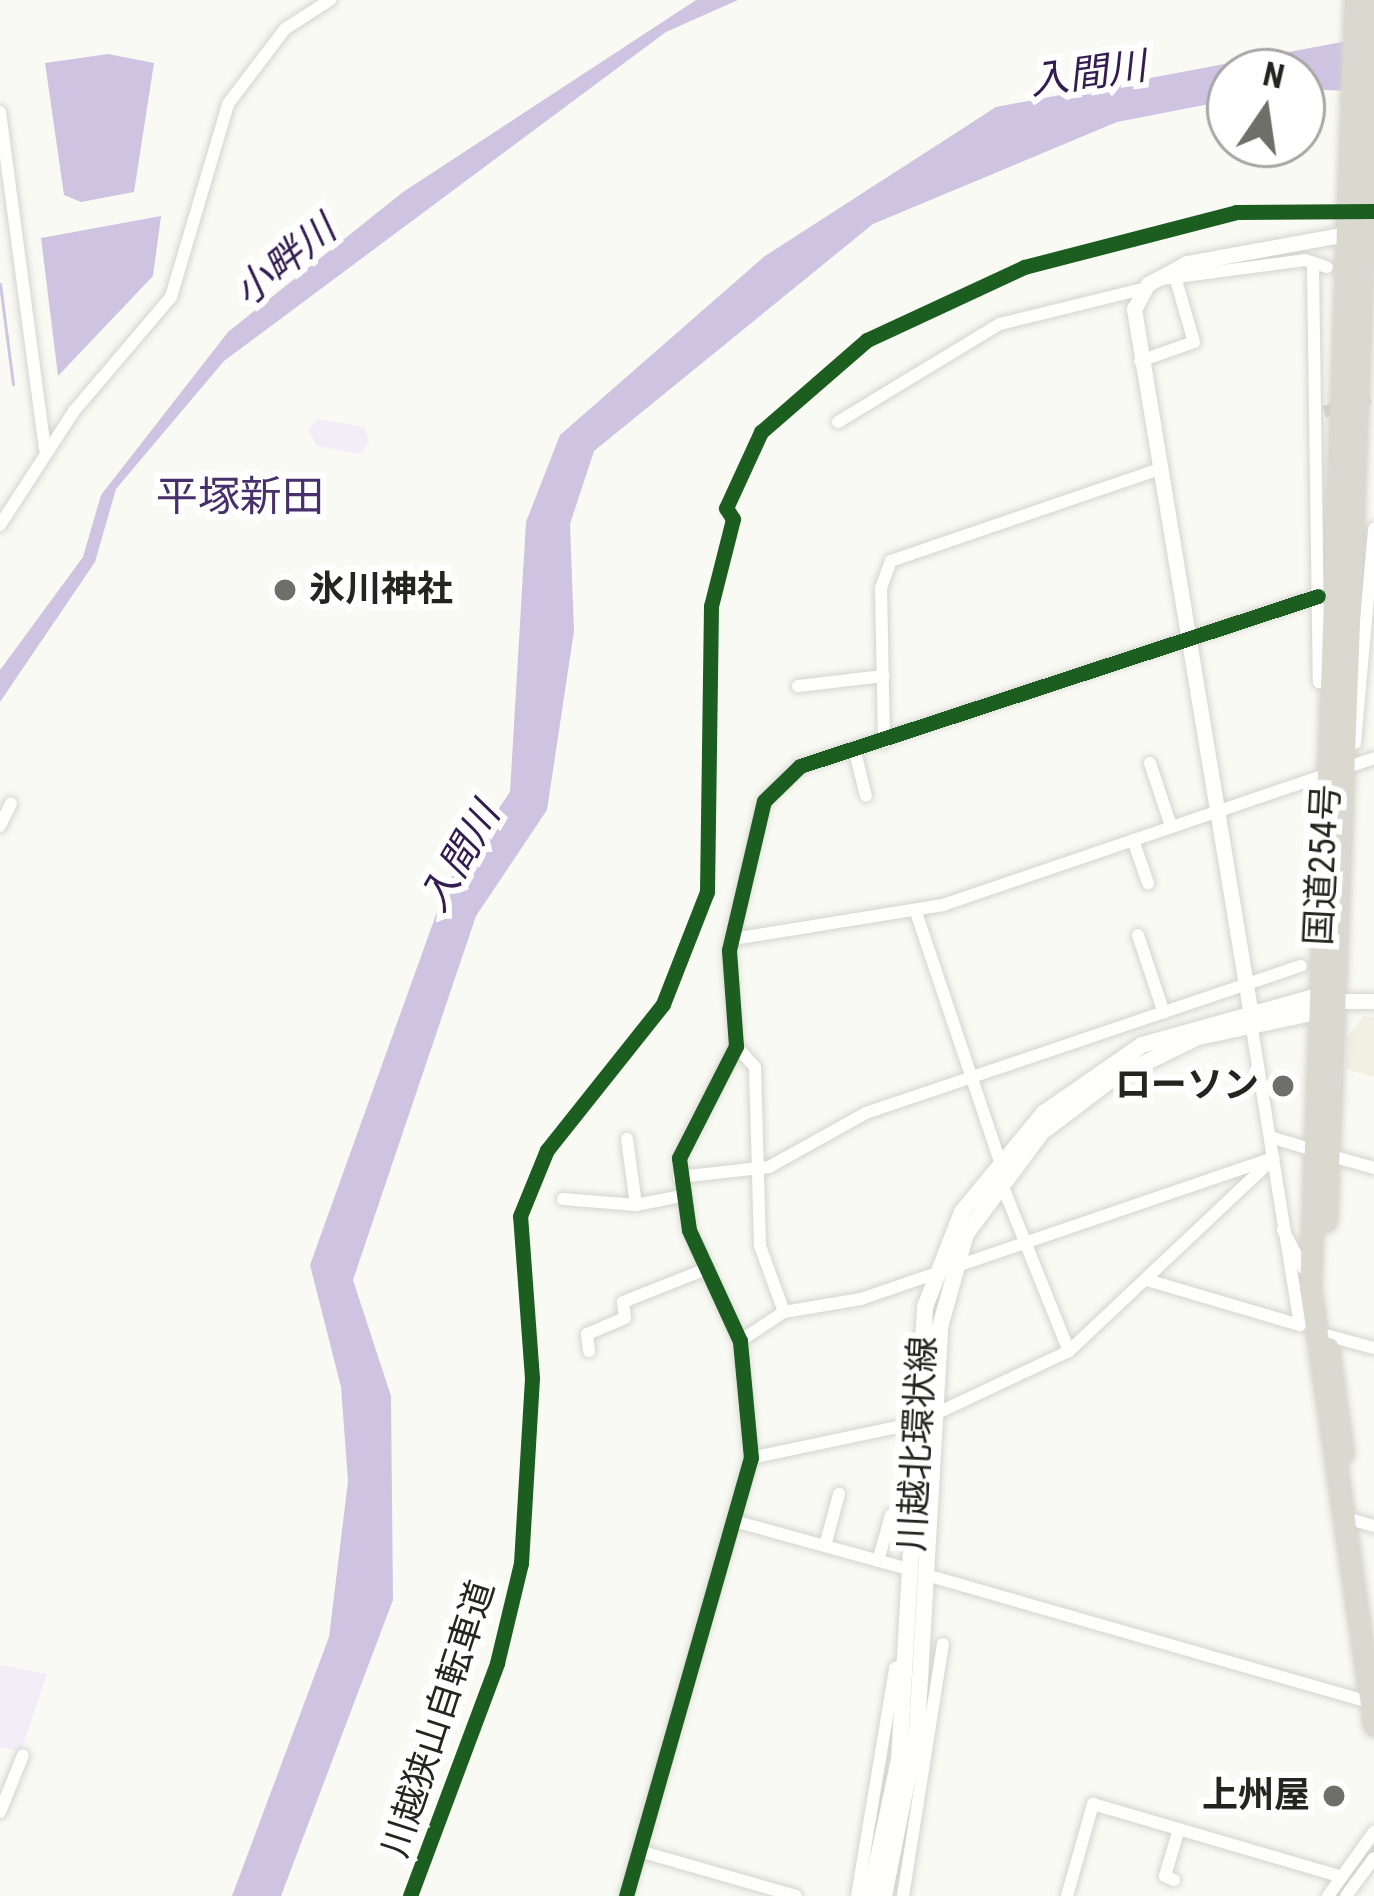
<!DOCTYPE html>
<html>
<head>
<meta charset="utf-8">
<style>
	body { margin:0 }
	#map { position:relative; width:1374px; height:1896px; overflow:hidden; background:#fafaf4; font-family:"Roboto Condensed","Noto Sans JP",sans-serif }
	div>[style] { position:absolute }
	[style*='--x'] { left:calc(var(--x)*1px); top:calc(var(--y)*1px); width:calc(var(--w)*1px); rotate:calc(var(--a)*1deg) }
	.built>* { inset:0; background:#f2f0e3 }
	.green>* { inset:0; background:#f2eef8 }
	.water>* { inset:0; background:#cec4e1 }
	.stream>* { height:3px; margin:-1.5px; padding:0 1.5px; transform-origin:1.5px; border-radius:1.5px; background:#cec4e1 }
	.minor-tunnel>* { height:12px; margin-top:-6px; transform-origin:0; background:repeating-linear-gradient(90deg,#cfcfca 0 12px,transparent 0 18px) }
	.roads { filter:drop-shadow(0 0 3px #d4d4d0) drop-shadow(0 0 3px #d4d4d0) }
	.minor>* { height:12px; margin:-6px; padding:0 6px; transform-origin:6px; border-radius:6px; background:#fefefd }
	.tertiary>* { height:15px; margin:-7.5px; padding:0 7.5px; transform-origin:7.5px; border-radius:7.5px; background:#fefefd }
	.secondary>* { height:16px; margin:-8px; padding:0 8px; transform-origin:8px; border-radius:8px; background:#fefefd }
	.trunk>* { height:21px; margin:-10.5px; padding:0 10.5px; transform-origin:10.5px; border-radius:10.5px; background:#dad8cf }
	.cycleway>* { height:15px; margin:-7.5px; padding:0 7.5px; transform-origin:7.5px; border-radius:7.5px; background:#1b5e20 }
	.dots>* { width:33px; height:33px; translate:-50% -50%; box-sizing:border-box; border:6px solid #fff; border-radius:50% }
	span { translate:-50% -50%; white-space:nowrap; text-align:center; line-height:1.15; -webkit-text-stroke:12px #fff; paint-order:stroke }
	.poi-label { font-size:36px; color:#242420; font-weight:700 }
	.left { translate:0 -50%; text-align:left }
	.right { translate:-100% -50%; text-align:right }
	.street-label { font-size:36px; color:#242420 }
	.water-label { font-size:39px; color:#321c50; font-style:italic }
	.quarter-label { font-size:42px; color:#462f6a }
	.north { position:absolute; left:1206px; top:48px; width:120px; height:120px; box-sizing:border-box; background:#fff; border:3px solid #a7a7a6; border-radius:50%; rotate:13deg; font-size:33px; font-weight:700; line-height:48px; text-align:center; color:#242420 }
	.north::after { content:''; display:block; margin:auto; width:42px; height:54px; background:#6f6f6a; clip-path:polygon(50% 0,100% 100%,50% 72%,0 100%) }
</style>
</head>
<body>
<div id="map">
	<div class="built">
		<i style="clip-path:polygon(1363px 1016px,1374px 1017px,1374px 1077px,1346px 1069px,1347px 1037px)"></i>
	</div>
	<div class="green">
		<i style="clip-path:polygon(318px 419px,365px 427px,369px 442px,360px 454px,317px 446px,308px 429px)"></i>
		<i style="clip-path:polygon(0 1665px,47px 1674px,21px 1752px,0 1747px)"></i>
	</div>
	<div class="water">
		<i style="clip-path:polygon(696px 0,738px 0,666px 32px,224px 361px,116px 489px,95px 562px,0 702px,0 670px,83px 557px,101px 495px,228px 332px,403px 192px)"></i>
		<i style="clip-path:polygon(1363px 38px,1374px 92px,1302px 89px,1302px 72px,1230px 72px,1230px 100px,1117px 122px,873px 224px,594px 451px,570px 524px,574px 631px,547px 810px,476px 916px,353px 1280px,391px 1396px,393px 1600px,281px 1896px,232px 1896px,329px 1637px,348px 1481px,341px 1387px,310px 1265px,447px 884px,510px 792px,526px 522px,560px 435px,765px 256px,996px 107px)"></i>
		<i style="clip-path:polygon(108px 54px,154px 63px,134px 192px,81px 202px,64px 195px,45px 63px)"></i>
		<i style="clip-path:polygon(161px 216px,153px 276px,58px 376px,41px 238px)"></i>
	</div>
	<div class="stream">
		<i style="--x:0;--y:284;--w:101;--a:82.6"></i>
		<i style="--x:1338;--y:1896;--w:61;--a:-53.7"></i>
	</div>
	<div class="minor-tunnel">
		<i style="--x:1324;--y:412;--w:52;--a:-17.7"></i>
	</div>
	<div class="roads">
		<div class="minor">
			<i style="--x:0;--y:112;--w:340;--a:82.4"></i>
			<i style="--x:1313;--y:266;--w:416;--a:89.2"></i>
			<i style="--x:1319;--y:682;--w:13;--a:9"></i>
			<i style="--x:1154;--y:280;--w:152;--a:-7.5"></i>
			<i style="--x:1305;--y:260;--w:23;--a:18"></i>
			<i style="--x:1140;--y:361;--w:57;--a:-19.4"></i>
			<i style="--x:1194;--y:342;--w:65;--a:-106.2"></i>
			<i style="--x:838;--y:422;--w:189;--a:-31.2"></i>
			<i style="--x:1000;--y:324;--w:147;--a:-13.8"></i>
			<i style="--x:0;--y:525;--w:136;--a:-57"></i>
			<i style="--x:74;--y:411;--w:150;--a:-49.6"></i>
			<i style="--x:171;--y:297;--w:201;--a:-73.5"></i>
			<i style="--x:228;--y:104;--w:94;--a:-52.8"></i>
			<i style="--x:285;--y:29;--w:54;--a:-32.8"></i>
			<i style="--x:798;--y:686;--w:86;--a:-6.7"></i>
			<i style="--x:884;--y:742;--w:154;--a:-91.1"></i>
			<i style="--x:881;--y:588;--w:29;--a:-70"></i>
			<i style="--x:891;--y:561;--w:283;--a:-18.9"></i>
			<i style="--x:1355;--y:743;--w:215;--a:-84.9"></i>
			<i style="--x:855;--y:752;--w:45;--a:76"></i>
			<i style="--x:1150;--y:763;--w:66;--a:71.6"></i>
			<i style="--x:0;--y:826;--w:25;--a:-64"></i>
			<i style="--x:1133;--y:840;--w:46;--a:70.8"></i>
			<i style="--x:916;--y:912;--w:260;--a:71.4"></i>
			<i style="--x:1138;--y:935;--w:82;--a:71.6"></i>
			<i style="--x:733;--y:939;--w:213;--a:-9.2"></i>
			<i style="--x:943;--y:905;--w:455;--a:-18.8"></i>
			<i style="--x:736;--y:1046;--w:28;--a:48"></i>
			<i style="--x:755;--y:1067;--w:179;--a:88.4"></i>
			<i style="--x:760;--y:1246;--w:70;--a:70"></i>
			<i style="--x:1270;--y:1137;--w:45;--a:16.8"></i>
			<i style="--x:627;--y:1139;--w:67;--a:82.2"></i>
			<i style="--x:636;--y:1205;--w:47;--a:-11.1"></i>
			<i style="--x:1328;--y:1155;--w:48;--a:15.8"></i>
			<i style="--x:679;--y:1177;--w:91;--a:-6.3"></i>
			<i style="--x:769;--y:1167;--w:111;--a:-29.1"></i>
			<i style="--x:866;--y:1113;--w:459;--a:-18.7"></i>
			<i style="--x:1001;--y:1182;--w:182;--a:68.1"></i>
			<i style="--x:563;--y:1199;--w:73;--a:4.7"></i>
			<i style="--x:1283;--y:1230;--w:44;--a:61.7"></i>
			<i style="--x:1147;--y:1280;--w:159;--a:16.4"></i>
			<i style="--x:1300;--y:1325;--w:306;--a:-99.2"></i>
			<i style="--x:1326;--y:1335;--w:50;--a:15.2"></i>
			<i style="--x:740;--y:1341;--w:53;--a:-33.4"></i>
			<i style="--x:784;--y:1312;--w:78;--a:-9.6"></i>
			<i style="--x:861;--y:1299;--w:436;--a:-18.9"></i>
			<i style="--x:589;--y:1351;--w:17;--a:-97"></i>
			<i style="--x:587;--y:1334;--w:41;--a:-22.8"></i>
			<i style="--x:625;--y:1318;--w:16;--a:-97"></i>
			<i style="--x:623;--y:1302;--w:87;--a:-21.6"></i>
			<i style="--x:933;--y:1415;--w:150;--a:-25.2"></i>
			<i style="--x:1069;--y:1351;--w:280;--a:-43.3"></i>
			<i style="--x:751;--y:1458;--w:170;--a:-11.9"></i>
			<i style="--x:1353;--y:1520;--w:22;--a:16"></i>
			<i style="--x:734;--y:1521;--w:185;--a:15.4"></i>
			<i style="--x:825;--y:1546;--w:54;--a:-74.9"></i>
			<i style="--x:878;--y:1561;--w:48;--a:-74.2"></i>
			<i style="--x:926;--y:1575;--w:462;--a:16"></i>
			<i style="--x:0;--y:1812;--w:61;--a:-68"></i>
			<i style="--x:639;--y:1851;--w:163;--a:16"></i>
			<i style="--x:1174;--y:1880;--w:10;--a:-156"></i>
			<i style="--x:1165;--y:1876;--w:49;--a:-73.4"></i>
			<i style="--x:626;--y:1896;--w:455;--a:-74.1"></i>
			<i style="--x:751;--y:1458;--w:118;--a:-95.4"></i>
			<i style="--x:740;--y:1341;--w:122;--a:-114.7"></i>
			<i style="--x:689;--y:1230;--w:73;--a:-97.9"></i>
			<i style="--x:679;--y:1158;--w:126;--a:-63"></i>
			<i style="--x:736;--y:1046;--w:96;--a:-94.2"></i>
			<i style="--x:729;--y:950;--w:153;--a:-76.8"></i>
			<i style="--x:764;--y:801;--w:50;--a:-44.2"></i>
			<i style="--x:800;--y:766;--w:545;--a:-18.17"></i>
			<i style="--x:857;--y:1896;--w:231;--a:-80.5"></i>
			<i style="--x:895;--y:1668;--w:11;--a:-15"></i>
			<i style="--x:903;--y:1896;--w:255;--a:-81"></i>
			<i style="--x:1067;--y:1896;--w:96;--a:-74.2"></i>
			<i style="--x:1093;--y:1804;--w:259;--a:16.3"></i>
			<i style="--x:1328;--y:1896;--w:79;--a:-54.3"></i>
			<i style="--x:1346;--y:1896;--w:47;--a:-53.6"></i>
		</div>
		<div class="tertiary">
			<i style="--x:1330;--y:1001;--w:44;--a:0"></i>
			<i style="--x:1250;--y:1009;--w:710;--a:-99.41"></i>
			<i style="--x:1134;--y:309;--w:29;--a:-61"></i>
			<i style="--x:1148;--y:284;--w:44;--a:-28.3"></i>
			<i style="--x:1187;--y:263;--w:162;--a:-10.3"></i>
		</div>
		<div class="secondary">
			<i style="--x:870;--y:1896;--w:139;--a:-78"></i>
			<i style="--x:899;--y:1760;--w:454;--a:-86.7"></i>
			<i style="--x:925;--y:1307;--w:102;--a:-68.7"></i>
			<i style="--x:962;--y:1212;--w:129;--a:-50.4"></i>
			<i style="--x:1044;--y:1113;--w:119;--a:-34.8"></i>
			<i style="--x:1142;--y:1045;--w:182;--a:-15.6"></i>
			<i style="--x:884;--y:1896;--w:168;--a:-78.7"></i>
			<i style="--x:917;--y:1731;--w:405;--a:-86.7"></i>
			<i style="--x:940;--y:1327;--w:97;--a:-74.4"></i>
			<i style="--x:966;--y:1234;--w:127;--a:-53.3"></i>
			<i style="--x:1042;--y:1132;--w:88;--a:-37.1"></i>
			<i style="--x:1112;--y:1079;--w:96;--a:-26"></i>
			<i style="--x:1198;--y:1037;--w:122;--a:-11.9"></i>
		</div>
		<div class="trunk">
			<i style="--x:1355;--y:0;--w:1287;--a:92"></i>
			<i style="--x:1310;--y:1286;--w:444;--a:81.7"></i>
			<i style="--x:1326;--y:1221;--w:1222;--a:-87.8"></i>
			<i style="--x:1328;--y:1348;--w:106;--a:81.9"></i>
		</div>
	</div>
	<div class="cycleway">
		<i style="--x:410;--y:1896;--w:249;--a:-69.5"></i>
		<i style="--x:497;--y:1663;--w:103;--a:-76.5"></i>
		<i style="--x:521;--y:1563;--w:185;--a:-86.6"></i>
		<i style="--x:532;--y:1378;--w:162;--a:-94.2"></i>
		<i style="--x:520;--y:1216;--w:71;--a:-67.8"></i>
		<i style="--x:547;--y:1150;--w:186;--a:-51.5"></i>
		<i style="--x:663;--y:1004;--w:120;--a:-68.6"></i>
		<i style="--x:707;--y:892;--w:286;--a:-89.2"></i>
		<i style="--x:711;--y:606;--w:90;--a:-75.8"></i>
		<i style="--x:733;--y:519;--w:13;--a:-122"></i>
		<i style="--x:726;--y:508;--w:84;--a:-65.3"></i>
		<i style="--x:761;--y:432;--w:140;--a:-41"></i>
		<i style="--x:867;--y:340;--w:173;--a:-24.9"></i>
		<i style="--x:1024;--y:267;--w:219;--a:-14.5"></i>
		<i style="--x:1236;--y:212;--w:138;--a:-0.4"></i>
		<i style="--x:626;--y:1896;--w:455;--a:-74.1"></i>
		<i style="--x:751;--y:1458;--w:118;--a:-95.4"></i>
		<i style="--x:740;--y:1341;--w:122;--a:-114.7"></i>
		<i style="--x:689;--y:1230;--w:73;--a:-97.9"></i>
		<i style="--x:679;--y:1158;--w:126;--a:-63"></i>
		<i style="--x:736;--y:1046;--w:96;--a:-94.2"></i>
		<i style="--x:729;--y:950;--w:153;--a:-76.8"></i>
		<i style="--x:764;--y:801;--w:50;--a:-44.2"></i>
		<i style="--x:800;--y:766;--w:545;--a:-18.17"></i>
	</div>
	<div class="dots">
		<i style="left:285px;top:590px;background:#6f6f6a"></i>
		<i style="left:1283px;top:1086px;background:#6f6f6a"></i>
		<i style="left:1334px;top:1796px;background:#6f6f6a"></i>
	</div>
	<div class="poi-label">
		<span class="left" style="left:309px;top:590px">氷川神社</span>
		<span class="right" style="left:1259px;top:1086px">ローソン</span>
		<span class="right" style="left:1310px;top:1796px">上州屋</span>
	</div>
	<div class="street-label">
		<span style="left:1323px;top:865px;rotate:-87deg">国道254号</span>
		<span style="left:918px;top:1444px;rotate:-87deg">川越北環状線</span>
		<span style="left:439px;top:1719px;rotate:-72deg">川越狭山自転車道</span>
	</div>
	<div class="water-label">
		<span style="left:1088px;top:74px;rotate:-8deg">入間川</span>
		<span style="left:285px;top:261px;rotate:-39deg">小畔川</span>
		<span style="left:460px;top:857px;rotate:-60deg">入間川</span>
	</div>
	<div class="quarter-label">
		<span style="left:240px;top:497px">平塚新田</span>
	</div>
	<div class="north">N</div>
</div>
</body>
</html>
